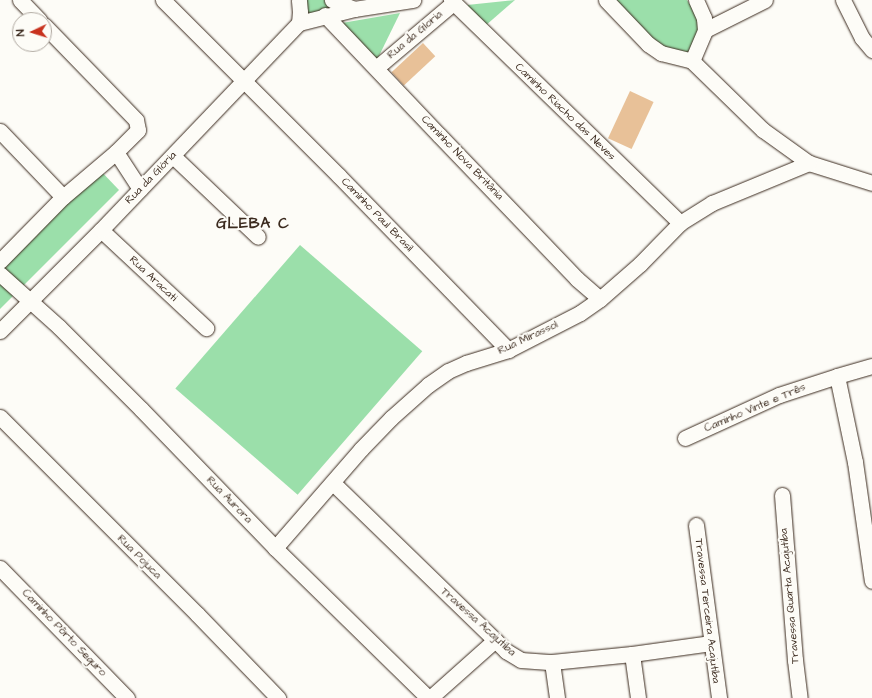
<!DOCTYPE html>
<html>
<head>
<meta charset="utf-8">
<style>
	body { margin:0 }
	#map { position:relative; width:872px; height:698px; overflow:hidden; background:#fdfcf7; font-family:"Architects Daughter",sans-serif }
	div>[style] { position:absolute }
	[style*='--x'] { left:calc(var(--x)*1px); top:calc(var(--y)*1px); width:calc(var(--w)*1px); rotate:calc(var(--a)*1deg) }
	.green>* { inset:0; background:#9bdfaa; transform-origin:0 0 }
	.building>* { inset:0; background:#e8c198; transform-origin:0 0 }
	.roads { filter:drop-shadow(0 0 1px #3b2a1e) drop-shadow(0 0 1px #3b2a1e) }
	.street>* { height:15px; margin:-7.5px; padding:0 7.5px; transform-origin:7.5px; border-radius:7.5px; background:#fdfcf7 }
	span { translate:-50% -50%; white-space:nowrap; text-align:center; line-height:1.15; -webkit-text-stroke:4px #fdfcf7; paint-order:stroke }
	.street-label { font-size:11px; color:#3b2a1e }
	.district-label { font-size:15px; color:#3b2a1e; font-weight:700; letter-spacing:1px }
	.north { position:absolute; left:12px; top:12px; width:40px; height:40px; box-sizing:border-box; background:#fdfcf7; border:1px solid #afa8a0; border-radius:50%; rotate:266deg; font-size:11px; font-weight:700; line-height:16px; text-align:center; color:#3b2a1e }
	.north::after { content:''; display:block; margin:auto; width:14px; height:18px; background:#c8321e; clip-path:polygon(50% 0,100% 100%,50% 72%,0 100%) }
</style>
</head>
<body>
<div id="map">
	<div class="green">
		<i style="clip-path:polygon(302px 0,324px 0,339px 8px,304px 15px)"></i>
		<i style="clip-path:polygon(515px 0,485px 26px,467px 5px)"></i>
		<i style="clip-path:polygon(607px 0,687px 0,711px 35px,697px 50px,679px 54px,662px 52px)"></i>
		<i style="clip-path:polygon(400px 13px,377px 60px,342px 23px)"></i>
		<i style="clip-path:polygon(97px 167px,119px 190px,0 309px,0 267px)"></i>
		<i style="left:300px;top:245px;width:162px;height:190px;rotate:41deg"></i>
	</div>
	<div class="building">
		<i style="left:423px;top:43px;width:18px;height:43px;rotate:47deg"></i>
		<i style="left:630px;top:91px;width:26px;height:52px;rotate:25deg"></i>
	</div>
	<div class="roads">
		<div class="street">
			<i style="--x:20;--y:0;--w:28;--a:46"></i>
			<i style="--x:163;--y:0;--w:249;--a:45"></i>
			<i style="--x:339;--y:176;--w:243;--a:45.8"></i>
			<i style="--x:332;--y:0;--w:24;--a:22"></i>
			<i style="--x:451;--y:0;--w:320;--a:44.2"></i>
			<i style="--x:606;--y:0;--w:61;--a:46.3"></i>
			<i style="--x:648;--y:44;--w:16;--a:35"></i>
			<i style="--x:661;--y:53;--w:32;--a:14"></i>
			<i style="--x:692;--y:61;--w:99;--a:44.2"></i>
			<i style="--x:763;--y:130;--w:57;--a:35.7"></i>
			<i style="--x:809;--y:163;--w:66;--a:17.6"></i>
			<i style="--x:843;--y:0;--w:42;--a:63.4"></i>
			<i style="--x:862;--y:38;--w:16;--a:50"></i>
			<i style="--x:325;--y:15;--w:166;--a:46.5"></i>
			<i style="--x:439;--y:135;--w:199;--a:46.2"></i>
			<i style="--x:577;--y:279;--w:30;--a:41"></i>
			<i style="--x:299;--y:23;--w:57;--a:-14.3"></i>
			<i style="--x:354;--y:9;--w:60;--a:-8.7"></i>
			<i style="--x:299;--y:23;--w:11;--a:-85"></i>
			<i style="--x:300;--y:12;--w:12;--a:-95"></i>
			<i style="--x:705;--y:30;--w:67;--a:-26.6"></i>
			<i style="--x:692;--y:61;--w:34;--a:-67"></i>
			<i style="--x:705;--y:30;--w:12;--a:-95"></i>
			<i style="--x:704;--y:18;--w:20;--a:-114"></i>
			<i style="--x:376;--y:68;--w:102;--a:-40.2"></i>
			<i style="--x:0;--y:131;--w:91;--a:46.3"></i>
			<i style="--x:116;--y:152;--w:44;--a:57"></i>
			<i style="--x:173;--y:156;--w:117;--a:43.6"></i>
			<i style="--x:101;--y:230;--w:144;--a:43"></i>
			<i style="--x:0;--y:261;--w:90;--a:-45.5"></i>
			<i style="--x:63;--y:197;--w:70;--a:-40.3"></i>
			<i style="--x:116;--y:152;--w:31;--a:-45"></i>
			<i style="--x:138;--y:130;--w:10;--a:-101"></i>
			<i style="--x:136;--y:120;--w:132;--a:-134.1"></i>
			<i style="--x:0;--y:274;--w:79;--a:41.9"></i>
			<i style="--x:59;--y:327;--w:116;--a:45"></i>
			<i style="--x:141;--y:409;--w:193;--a:46"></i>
			<i style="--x:275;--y:548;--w:214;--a:44.4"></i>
			<i style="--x:0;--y:331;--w:143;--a:-45"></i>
			<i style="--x:101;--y:230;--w:286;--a:-46.3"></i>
			<i style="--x:837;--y:376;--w:88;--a:78.2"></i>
			<i style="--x:855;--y:462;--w:120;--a:81.9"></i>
			<i style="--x:0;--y:417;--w:279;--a:45"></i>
			<i style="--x:197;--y:614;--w:117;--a:46"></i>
			<i style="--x:685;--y:438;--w:103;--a:-24.6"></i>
			<i style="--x:779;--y:395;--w:61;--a:-18.1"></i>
			<i style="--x:837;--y:376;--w:36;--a:-16"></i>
			<i style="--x:333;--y:483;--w:226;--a:44.1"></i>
			<i style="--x:495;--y:640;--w:16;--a:45"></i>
			<i style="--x:506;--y:651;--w:17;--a:31"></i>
			<i style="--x:521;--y:660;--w:31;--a:4"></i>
			<i style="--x:552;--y:662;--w:80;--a:-5.7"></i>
			<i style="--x:632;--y:654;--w:80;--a:-7.9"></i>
			<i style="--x:782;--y:495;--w:166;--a:85.5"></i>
			<i style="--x:795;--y:660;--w:38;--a:83"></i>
			<i style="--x:696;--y:525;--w:175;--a:82.4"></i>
			<i style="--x:275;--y:548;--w:131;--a:-49"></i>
			<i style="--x:361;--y:449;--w:43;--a:-45.9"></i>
			<i style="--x:391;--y:418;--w:50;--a:-41.7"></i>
			<i style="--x:428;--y:385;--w:24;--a:-35"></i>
			<i style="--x:448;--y:371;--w:20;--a:-24"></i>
			<i style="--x:466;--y:363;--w:44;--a:-17.2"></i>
			<i style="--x:508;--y:350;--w:81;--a:-27.2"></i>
			<i style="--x:580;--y:313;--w:24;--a:-35"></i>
			<i style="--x:600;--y:299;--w:53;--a:-41.2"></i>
			<i style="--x:640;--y:264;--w:57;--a:-45.7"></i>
			<i style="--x:680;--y:223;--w:38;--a:-32"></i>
			<i style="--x:712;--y:203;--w:105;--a:-22.4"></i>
			<i style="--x:0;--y:568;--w:182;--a:45.7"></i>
			<i style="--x:632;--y:654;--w:44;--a:82.2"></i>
			<i style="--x:552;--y:662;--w:36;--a:82"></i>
			<i style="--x:430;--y:698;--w:87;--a:-41.7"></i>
		</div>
	</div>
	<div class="street-label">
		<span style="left:415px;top:35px;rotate:-40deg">Rua da Gloria</span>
		<span style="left:565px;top:112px;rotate:44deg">Caminho Riacho das Neves</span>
		<span style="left:462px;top:158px;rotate:46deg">Caminho Nova Britânia</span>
		<span style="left:151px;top:178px;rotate:-46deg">Rua da Glória</span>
		<span style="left:377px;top:215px;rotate:46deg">Caminho Paul Brasil</span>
		<span style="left:153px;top:279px;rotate:43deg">Rua Aracati</span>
		<span style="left:528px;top:338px;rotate:-25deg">Rua Mirassol</span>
		<span style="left:755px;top:408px;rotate:-23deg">Caminho Vinte e Três</span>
		<span style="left:229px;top:500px;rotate:46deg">Rua Aurora</span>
		<span style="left:139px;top:557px;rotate:45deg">Rua Pojuca</span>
		<span style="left:790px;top:596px;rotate:-95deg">Travessa Quarta Acajutiba</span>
		<span style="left:707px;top:611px;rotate:83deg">Travessa Terceira Acajutiba</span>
		<span style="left:478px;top:622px;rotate:42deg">Travessa Acajutiba</span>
		<span style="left:64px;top:633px;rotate:46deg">Caminho Pôrto Seguro</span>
	</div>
	<div class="district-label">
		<span style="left:253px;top:224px">GLEBA C</span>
	</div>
	<div class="north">N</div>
</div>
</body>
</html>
